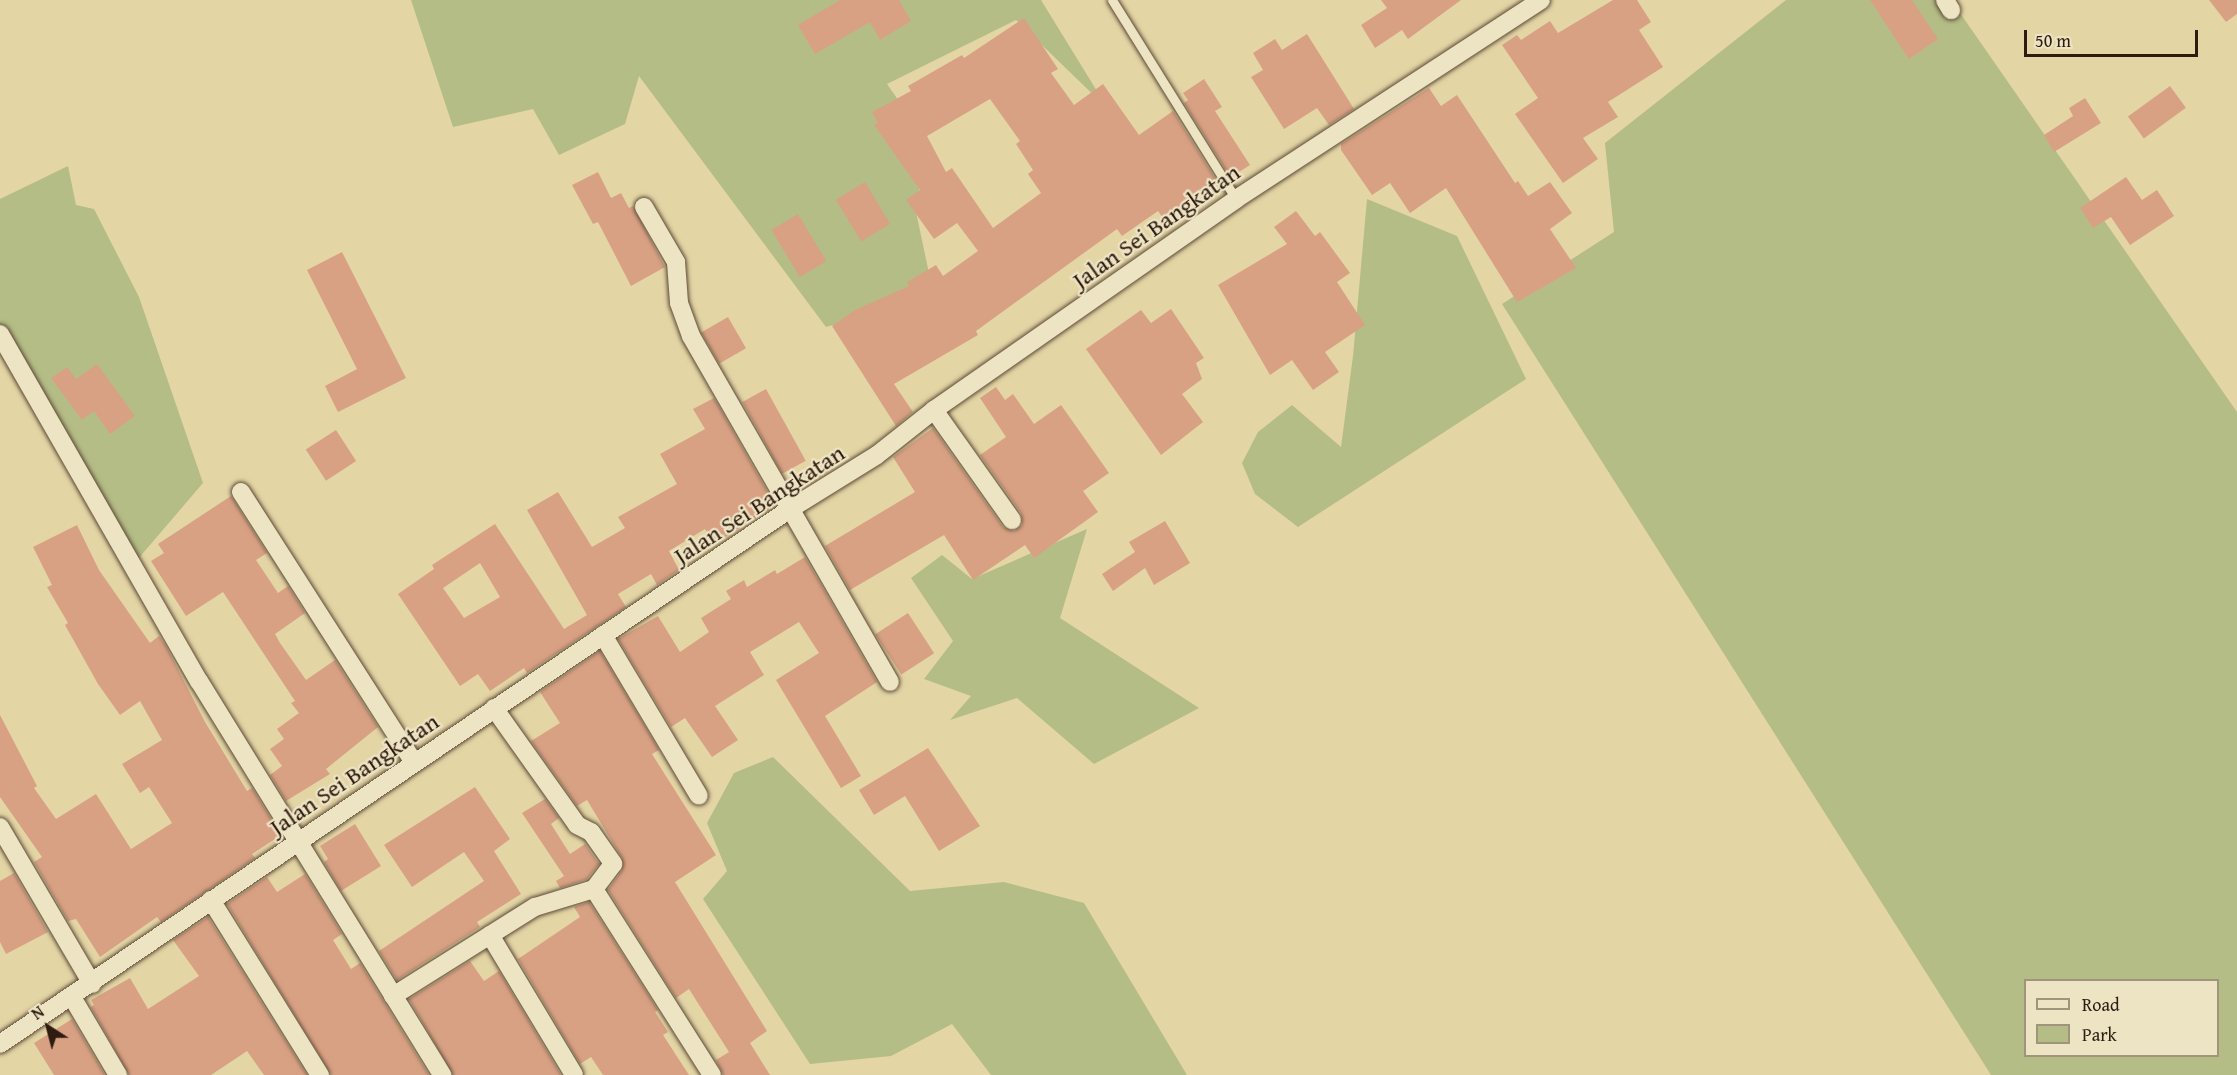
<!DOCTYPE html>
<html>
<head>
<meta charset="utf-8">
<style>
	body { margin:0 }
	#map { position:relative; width:2237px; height:1075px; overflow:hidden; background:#e4d5a5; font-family:"Gentium Book Plus",serif }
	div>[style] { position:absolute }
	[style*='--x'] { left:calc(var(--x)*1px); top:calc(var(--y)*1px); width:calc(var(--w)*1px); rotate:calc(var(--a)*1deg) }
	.green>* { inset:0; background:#b4bd86 }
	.building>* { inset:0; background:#d9a184; transform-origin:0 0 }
	.roads { filter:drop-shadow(0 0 2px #5c4a36) drop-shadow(0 0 2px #5c4a36) }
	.lane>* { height:9px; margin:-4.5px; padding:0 4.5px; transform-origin:4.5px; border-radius:4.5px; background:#ede4c4 }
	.street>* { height:18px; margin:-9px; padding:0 9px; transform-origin:9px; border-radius:9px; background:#ede4c4 }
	span { translate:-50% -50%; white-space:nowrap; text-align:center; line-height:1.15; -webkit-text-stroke:4.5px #ede4c4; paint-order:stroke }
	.street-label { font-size:24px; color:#2f1c11 }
	.legend { position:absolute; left:2024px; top:979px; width:195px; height:78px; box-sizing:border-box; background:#ede4c4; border:2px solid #a1947c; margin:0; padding:8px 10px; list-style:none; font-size:18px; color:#2f1c11 }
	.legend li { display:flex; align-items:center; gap:12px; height:30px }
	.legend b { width:30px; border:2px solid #a1947c }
	.north { position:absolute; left:18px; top:997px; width:60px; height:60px; -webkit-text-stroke:4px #ede4c4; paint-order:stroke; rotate:324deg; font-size:16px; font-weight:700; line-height:24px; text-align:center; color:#2f1c11 }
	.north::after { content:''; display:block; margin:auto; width:21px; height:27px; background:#2f1c11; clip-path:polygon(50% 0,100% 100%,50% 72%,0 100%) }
	.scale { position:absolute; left:2024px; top:30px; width:174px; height:27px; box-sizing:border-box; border:3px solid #2f1c11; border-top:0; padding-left:8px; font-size:18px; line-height:21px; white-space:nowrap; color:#2f1c11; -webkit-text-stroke:4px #ede4c4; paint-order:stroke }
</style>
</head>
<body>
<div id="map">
	<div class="green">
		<i style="clip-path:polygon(411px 0,1041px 0,1108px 109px,1016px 20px,887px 84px,930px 145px,915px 207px,930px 278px,886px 310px,826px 327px,639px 76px,625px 124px,559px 155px,533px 109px,453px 127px)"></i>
		<i style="clip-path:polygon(evenodd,1786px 0,1951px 0,2237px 412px,2237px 1075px,1991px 1075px,1502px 304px,1614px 232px,1605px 143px,1786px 0,2026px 980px,2218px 980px,2218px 1056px,2026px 1056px,2026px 980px)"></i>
		<i style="clip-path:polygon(68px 166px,76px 205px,94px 209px,139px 297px,203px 483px,132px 566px,0 333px,0 199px)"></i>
		<i style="clip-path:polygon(1367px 199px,1457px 236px,1526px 379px,1298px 527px,1255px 494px,1242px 463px,1258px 432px,1292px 405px,1341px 447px,1353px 356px)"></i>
		<i style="clip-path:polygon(1087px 529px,1060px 618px,1199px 708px,1094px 764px,1017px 698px,950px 720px,971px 696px,924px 679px,953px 641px,911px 578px,942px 555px,972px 579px)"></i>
		<i style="clip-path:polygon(773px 757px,910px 891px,1004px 882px,1084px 903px,1187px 1075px,991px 1075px,952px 1024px,891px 1056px,810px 1064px,703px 899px,727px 871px,707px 823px,734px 773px)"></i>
	</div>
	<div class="building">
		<i style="clip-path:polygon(840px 0,899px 0,911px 21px,880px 40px,870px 22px,815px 54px,798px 25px)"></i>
		<i style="clip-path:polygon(1381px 0,1461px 0,1408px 39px,1402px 30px,1375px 48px,1361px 25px,1387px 8px)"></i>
		<i style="clip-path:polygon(1613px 0,1637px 0,1651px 22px,1639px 30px,1663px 67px,1608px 102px,1618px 117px,1583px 138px,1598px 159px,1563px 183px,1515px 114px,1538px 98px,1502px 45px,1517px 35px,1521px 40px,1550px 21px,1558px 33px)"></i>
		<i style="clip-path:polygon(1870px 0,1912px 0,1938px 39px,1909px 59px)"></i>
		<i style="clip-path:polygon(2209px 0,2237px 0,2237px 14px,2226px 22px)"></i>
		<i style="clip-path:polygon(evenodd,1024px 18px,1058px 69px,1051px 73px,1074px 105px,1103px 84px,1139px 135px,1173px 111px,1218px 183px,1165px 221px,1158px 211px,1122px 236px,1117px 229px,976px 331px,978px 335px,894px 384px,913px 412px,896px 426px,832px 326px,855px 310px,909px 286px,907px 282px,936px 265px,943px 276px,978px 251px,957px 223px,934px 239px,906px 200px,920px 190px,874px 125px,878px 123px,872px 112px,911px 91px,908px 86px,962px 55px,964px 58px,1024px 18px,990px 99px,1020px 141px,1016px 144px,1033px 170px,1028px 174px,1041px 193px,993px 228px,952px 168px,946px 172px,927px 136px,990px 99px)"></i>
		<i style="clip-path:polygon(1307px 34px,1354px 109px,1329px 125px,1317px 108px,1284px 129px,1251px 77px,1263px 70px,1253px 53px,1275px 39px,1282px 50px)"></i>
		<i style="clip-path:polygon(1204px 79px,1222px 107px,1215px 111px,1250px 165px,1234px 175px,1229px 175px,1184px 103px,1188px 100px,1183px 93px)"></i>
		<i style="left:2170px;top:86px;width:27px;height:52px;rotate:54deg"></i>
		<i style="clip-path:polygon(1429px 88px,1441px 106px,1457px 95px,1515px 183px,1518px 181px,1528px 196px,1550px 182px,1572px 213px,1550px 229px,1576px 268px,1517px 302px,1446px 188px,1410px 213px,1390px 183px,1372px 195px,1341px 150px,1341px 144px)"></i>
		<i style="clip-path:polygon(2085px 98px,2101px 123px,2054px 152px,2044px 135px,2073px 116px,2069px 108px)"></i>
		<i style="clip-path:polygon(598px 172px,611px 198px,621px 193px,629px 208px,633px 206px,665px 267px,631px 286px,598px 222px,593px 224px,572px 185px)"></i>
		<i style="clip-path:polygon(2126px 177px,2142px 200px,2157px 190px,2174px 216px,2130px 245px,2111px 217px,2093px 228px,2080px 208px)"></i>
		<i style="left:865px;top:182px;width:49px;height:34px;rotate:59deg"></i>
		<i style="clip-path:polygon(1296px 211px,1315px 236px,1320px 232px,1350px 273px,1337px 282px,1365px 325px,1325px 352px,1339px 372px,1313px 390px,1292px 360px,1270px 375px,1218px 285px,1287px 244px,1274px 227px)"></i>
		<i style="left:798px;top:214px;width:55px;height:31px;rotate:59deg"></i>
		<i style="clip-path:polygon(342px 252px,406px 378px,338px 412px,325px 386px,357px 369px,307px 270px)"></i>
		<i style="clip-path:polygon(1171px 309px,1204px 358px,1196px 363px,1202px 379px,1182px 394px,1203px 422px,1161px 455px,1086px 349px,1141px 310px,1151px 323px)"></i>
		<i style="left:728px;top:317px;width:36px;height:31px;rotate:60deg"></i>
		<i style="clip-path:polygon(97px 364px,135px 416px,110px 434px,94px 411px,82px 420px,51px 378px,67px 367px,76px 379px)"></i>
		<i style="clip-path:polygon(996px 387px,1005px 400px,1013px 394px,1034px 424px,1061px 405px,1109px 473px,1083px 491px,1098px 512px,1034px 558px,1025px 545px,973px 580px,944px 535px,850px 590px,825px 546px,915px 492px,893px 457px,933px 428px,1003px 527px,1014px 531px,1022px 525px,1021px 513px,980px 455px,1006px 437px,980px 398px)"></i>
		<i style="left:766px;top:389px;width:82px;height:27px;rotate:61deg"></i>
		<i style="clip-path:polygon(evenodd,714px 398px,775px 505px,714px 544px,705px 529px,669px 551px,679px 570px,657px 585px,651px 574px,618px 594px,626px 607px,527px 673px,524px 668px,490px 691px,478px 674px,460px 686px,398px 594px,434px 569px,432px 565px,495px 524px,564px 629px,587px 615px,527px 510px,558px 492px,592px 547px,625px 528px,618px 517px,677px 484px,660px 454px,705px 429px,693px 409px,714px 398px,480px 563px,500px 597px,464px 618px,443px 588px,480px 563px)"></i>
		<i style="left:336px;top:430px;width:37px;height:36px;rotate:57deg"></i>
		<i style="clip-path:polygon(231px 496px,267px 553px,256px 560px,278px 593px,288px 586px,305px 613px,275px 634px,280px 643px,306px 680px,335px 660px,378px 727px,326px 769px,330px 774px,286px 801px,270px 775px,282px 766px,270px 749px,284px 739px,277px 729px,299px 713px,291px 703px,295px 701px,223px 592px,186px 616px,151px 561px,164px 553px,158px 544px)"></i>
		<i style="clip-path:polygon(1165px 521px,1190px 563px,1154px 585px,1145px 568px,1113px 591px,1102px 574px,1135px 552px,1129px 542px)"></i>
		<i style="clip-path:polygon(77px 525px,99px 570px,150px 643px,159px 636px,166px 646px,205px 722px,247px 791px,252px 788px,281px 835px,252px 854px,255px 858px,161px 922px,157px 917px,100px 957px,76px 919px,68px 921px,34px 862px,42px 857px,0 797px,0 715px,37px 786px,34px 788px,56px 819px,96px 794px,131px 849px,172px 823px,149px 787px,140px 793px,122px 764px,162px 740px,140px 701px,120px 715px,98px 684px,65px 625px,68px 623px,47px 587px,52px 585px,33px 547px)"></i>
		<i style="clip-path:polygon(805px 557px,877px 682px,825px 716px,861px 776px,841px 788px,776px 680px,819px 653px,799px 622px,750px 652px,764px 675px,715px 706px,738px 740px,712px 757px,685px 718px,671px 727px,618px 639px,658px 616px,680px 652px,709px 632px,701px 618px,731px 599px,726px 591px,744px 580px,747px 587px,775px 570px,777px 574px)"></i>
		<i style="left:908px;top:613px;width:48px;height:39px;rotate:57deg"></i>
		<i style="clip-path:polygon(600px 651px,659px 750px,652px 754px,716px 855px,675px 882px,767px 1031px,750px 1043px,770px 1075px,723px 1075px,716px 1060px,729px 1052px,689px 989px,676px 998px,608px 890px,622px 870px,622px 858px,587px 800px,577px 806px,531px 741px,560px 723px,540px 692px)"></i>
		<i style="clip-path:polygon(928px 748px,980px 826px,939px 851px,905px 796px,874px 815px,859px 790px)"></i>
		<i style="clip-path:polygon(475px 787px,510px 839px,494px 851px,521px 894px,477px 922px,480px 927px,397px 980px,379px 951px,484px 881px,464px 852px,412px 887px,384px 845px)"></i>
		<i style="clip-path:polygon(545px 799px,559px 818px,551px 824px,570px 854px,585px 844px,599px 864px,587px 879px,560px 888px,556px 881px,564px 876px,522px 813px)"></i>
		<i style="clip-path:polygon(355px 824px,381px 866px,341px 891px,324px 862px,328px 859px,320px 846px)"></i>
		<i style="clip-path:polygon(14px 873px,48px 932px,6px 954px,0 942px,0 881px)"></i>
		<i style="clip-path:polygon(305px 874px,342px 934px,333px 940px,351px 969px,360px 963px,429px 1075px,331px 1075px,227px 904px,267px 877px,277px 892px)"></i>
		<i style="clip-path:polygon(589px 902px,658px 1010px,655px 1012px,668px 1032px,663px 1035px,689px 1075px,603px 1075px,591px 1057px,580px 1064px,518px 959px,580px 917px,574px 907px)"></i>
		<i style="clip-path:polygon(208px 917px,307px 1075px,264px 1075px,247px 1051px,211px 1075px,129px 1075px,91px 1007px,94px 1005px,91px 1000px,130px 978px,148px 1009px,199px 976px,173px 940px)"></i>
		<i style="clip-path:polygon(470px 961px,484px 981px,499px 971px,561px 1075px,453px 1075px,409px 999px)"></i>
		<i style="clip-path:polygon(72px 1019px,105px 1075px,54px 1075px,34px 1043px)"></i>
	</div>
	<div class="roads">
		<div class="lane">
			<i style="--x:1112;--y:0;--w:234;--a:58.1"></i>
		</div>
		<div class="street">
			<i style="--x:1945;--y:0;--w:12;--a:59"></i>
			<i style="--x:644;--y:207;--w:64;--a:59.8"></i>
			<i style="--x:676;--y:262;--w:41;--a:85.8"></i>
			<i style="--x:679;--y:303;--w:35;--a:70"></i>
			<i style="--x:691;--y:336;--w:399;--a:60.1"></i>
			<i style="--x:0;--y:334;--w:400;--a:60.2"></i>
			<i style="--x:199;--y:681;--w:463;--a:58.3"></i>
			<i style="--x:934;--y:410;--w:135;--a:54.7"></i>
			<i style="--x:241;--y:492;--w:321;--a:57.4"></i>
			<i style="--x:603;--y:635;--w:187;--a:59.2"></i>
			<i style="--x:494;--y:708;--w:143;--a:54.6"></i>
			<i style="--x:577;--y:825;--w:16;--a:27"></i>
			<i style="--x:591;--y:832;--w:39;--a:55"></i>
			<i style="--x:613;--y:864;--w:31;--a:127"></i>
			<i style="--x:0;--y:827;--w:182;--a:59.6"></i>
			<i style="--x:211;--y:900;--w:206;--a:58.1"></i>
			<i style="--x:490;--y:935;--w:163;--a:59"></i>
			<i style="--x:393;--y:996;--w:168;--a:-32.1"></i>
			<i style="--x:535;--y:907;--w:62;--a:-17"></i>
			<i style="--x:594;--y:889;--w:220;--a:57.6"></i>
			<i style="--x:72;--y:997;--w:91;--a:59.5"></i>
			<i style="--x:0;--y:1044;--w:954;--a:-34.11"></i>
			<i style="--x:790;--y:509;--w:102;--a:-31.8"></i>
			<i style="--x:877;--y:455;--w:73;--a:-38.3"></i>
			<i style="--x:934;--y:410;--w:368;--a:-34.9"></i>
			<i style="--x:1236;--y:199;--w:364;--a:-33.1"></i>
		</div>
	</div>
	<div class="street-label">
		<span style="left:1156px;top:226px;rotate:-35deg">Jalan Sei Bangkatan</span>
		<span style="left:759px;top:504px;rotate:-33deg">Jalan Sei Bangkatan</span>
		<span style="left:354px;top:774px;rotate:-34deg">Jalan Sei Bangkatan</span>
	</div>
	<ul class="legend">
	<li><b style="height:8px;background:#ede4c4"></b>Road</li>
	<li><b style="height:16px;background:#b4bd86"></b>Park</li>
	</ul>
	<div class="north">N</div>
	<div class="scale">50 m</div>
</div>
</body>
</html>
